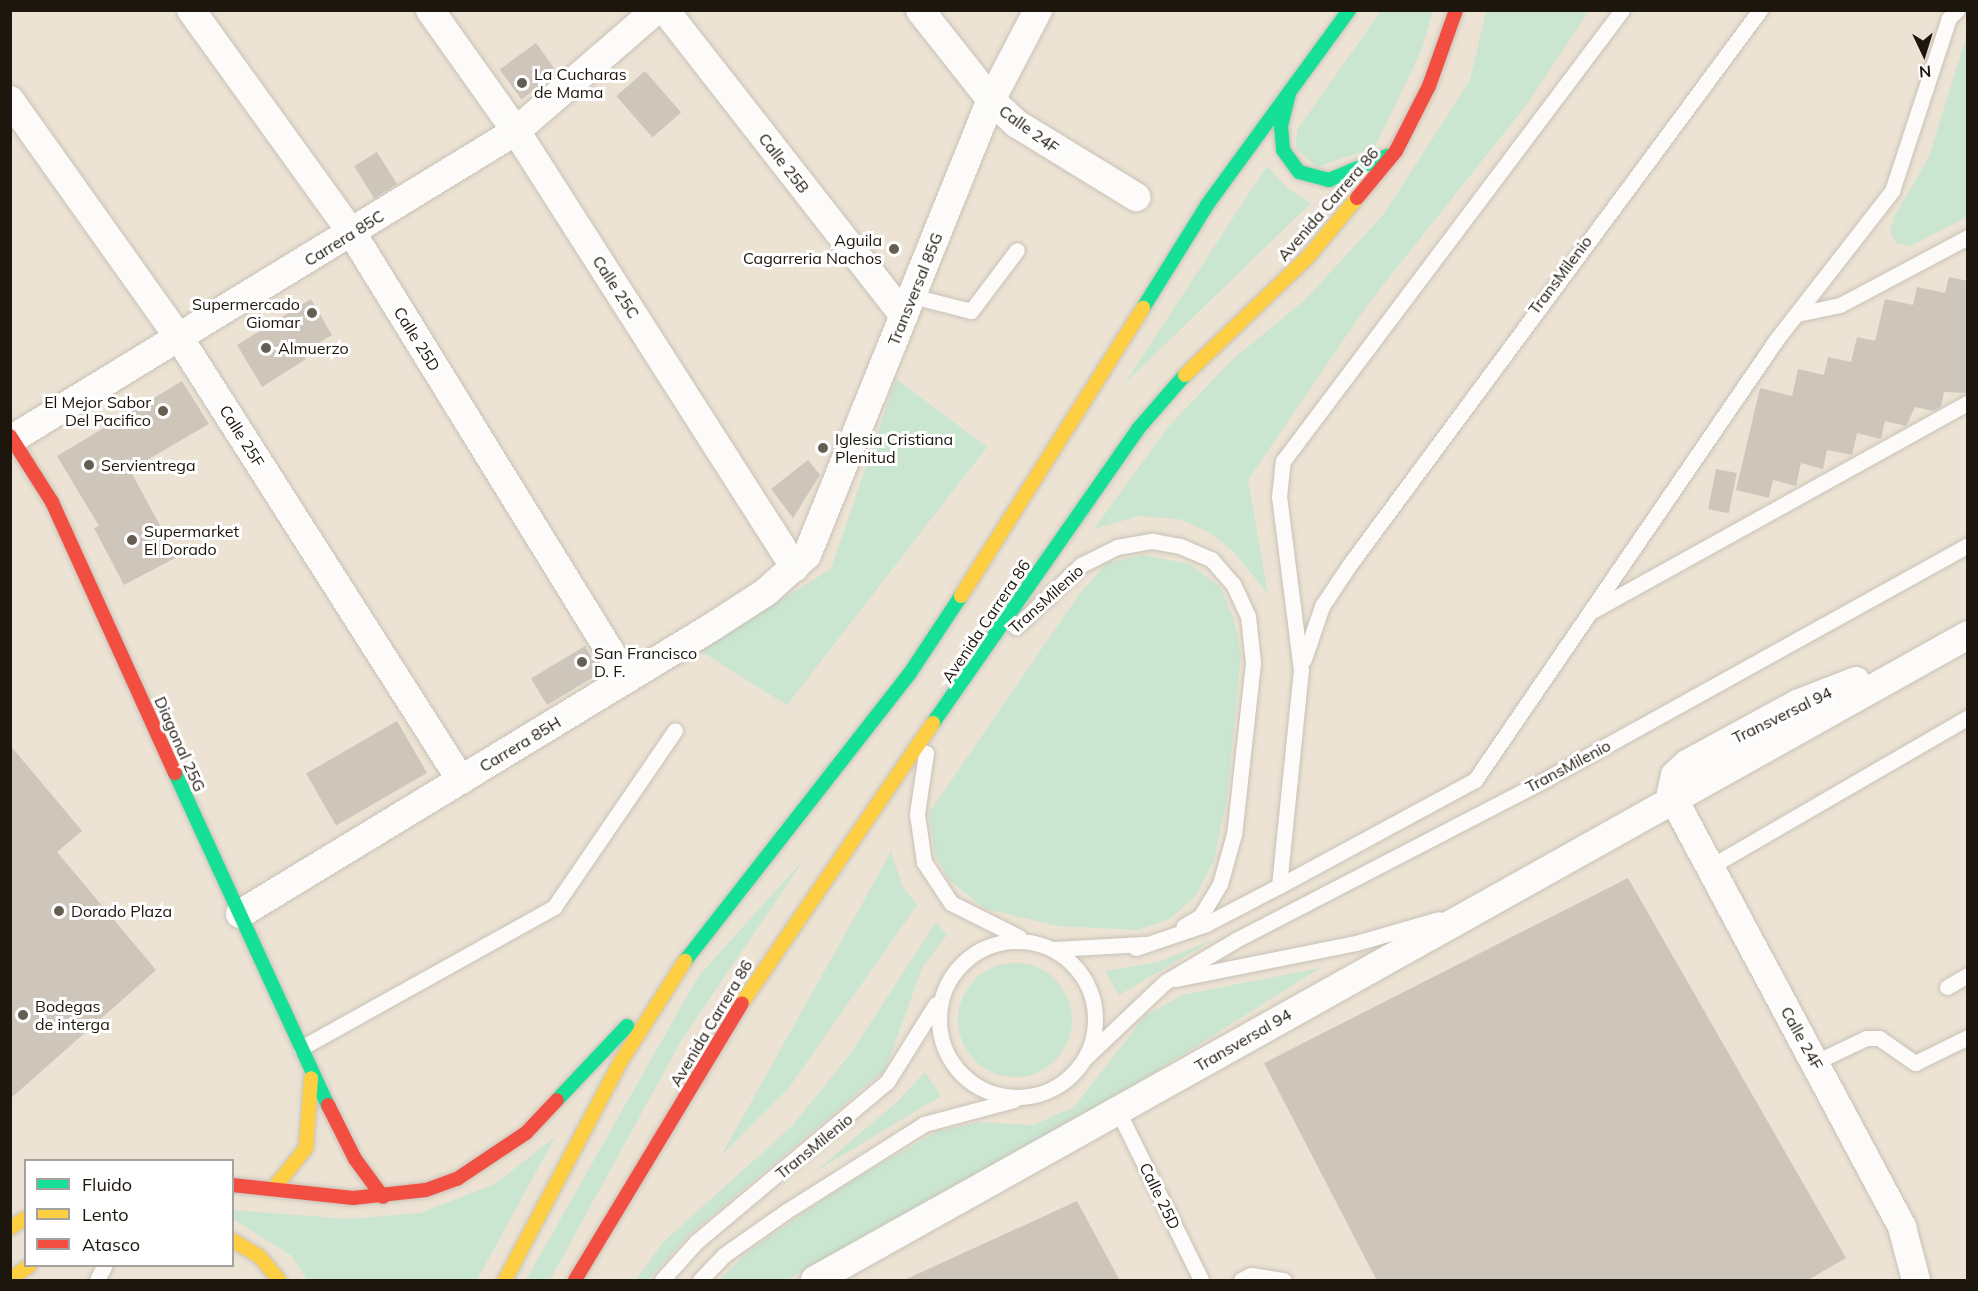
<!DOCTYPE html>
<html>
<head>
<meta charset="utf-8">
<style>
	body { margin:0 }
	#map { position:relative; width:1978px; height:1291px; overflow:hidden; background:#ece3d4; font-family:Mulish,sans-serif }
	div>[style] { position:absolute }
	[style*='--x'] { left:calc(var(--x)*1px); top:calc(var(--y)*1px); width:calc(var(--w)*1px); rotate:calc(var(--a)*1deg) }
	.green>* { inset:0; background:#cae5d0 }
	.round { border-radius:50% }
	.building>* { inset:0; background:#cec6bb; transform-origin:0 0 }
	.roads { filter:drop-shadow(0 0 2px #c8c2b6) drop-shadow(0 0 2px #c8c2b6) }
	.lane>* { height:15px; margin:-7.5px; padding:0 7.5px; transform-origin:7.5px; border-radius:7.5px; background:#fcfbf9 }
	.lane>.ring { margin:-7.5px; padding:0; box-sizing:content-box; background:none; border:15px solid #fcfbf9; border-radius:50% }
	.street>* { height:28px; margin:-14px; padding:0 14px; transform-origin:14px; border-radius:14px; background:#fcfbf9 }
	.fast>* { height:14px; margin:-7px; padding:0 7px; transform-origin:7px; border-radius:7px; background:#16e098 }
	.slow>* { height:14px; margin:-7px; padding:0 7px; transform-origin:7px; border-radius:7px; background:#ffcf43 }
	.jam>* { height:14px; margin:-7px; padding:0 7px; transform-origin:7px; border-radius:7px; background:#f24e42 }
	.dots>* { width:16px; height:16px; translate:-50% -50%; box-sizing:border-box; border:3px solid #fff; border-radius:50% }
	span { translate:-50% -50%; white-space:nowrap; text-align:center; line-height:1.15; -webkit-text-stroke:6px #fff; paint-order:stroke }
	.poi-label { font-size:16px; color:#1d160d }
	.left { translate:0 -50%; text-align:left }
	.right { translate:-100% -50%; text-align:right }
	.street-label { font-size:16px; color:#1d160d }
	.frame { position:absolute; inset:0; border:12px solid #1d160d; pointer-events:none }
	.legend { position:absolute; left:24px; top:1159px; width:210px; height:108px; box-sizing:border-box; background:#fff; border:2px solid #a5a29e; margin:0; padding:8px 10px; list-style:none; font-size:18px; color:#1d160d }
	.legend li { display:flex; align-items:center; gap:12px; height:30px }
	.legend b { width:30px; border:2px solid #a5a29e }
	.north { position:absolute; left:1894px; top:24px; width:60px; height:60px; -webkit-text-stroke:4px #fff; paint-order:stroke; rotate:176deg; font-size:16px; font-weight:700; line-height:24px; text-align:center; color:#1d160d }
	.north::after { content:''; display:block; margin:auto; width:21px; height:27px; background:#1d160d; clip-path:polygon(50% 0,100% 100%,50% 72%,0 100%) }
</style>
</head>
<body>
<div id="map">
	<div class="green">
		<i style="clip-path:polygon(1381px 11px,1433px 11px,1421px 51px,1375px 147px,1317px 167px,1296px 148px,1297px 130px)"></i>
		<i style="clip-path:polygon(1486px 11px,1589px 11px,1527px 104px,1368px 304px,1248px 480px,1268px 594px,1233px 551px,1209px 532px,1179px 519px,1139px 516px,1094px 529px,1169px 426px,1234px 358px,1305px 300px,1384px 214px,1470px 80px)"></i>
		<i style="clip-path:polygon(1967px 34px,1967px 217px,1910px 246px,1896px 243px,1890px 231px,1894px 217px,1929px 157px)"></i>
		<i style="clip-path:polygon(1267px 166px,1287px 188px,1311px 203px,1125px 383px)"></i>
		<i style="clip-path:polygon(896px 379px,987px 447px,787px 705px,699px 650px,831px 569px)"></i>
		<i style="clip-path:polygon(1143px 555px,1190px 564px,1220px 587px,1234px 620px,1241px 654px,1227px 798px,1214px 860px,1196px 895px,1170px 919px,1137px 930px,1058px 926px,986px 909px,949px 880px,935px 855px,929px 813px,1078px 596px,1107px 563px)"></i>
		<i style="clip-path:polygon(891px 852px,903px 887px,917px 905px,788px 1089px,721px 1156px)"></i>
		<i style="clip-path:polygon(805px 858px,681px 1041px,550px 1280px,526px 1280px,698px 977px)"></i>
		<i style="clip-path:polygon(936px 922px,947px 935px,922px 968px,885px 1070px,689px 1235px,648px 1280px,636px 1280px,663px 1242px,792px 1126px,851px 1053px)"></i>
		<i style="clip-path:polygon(1214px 939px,1119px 995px,1105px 971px,1158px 962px)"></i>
		<i class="round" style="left:958px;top:963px;width:114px;height:114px"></i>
		<i style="clip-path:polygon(1320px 968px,1087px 1115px,787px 1280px,719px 1280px,750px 1250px,846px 1184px,938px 1131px,980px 1122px,1032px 1125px,1073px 1108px,1145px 1016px,1182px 995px)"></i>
		<i style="clip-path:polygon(925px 1072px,941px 1096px,816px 1171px,898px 1101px)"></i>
		<i style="clip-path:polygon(555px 1137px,477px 1280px,307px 1280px,292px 1256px,233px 1219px,233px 1210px,349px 1219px,420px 1213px,495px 1184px)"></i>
	</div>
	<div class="building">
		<i style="left:536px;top:43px;width:37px;height:45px;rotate:54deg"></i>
		<i style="left:645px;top:71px;width:55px;height:38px;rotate:49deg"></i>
		<i style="left:377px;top:152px;width:38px;height:27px;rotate:58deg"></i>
		<i style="clip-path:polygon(1949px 277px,1968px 281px,1968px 393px,1944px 392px,1941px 407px,1933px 411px,1915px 407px,1906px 426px,1885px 421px,1881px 439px,1857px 433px,1852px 455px,1827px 450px,1823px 469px,1801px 463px,1796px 486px,1773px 480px,1769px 498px,1736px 490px,1760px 388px,1792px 396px,1798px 369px,1824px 375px,1828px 357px,1851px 362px,1857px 337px,1875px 341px,1885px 299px,1913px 305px,1917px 287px,1945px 293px)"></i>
		<i style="clip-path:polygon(311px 299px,332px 335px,301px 353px,306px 359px,262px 387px,237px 345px)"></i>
		<i style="clip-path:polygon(182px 381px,209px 424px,130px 470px,177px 557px,124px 585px,94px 528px,99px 526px,57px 456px)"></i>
		<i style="clip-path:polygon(808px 460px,820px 475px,793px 518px,771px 489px)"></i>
		<i style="left:1716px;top:469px;width:21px;height:41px;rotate:11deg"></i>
		<i style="left:585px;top:646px;width:31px;height:63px;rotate:59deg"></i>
		<i style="left:397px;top:721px;width:60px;height:105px;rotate:60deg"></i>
		<i style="clip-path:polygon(10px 745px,82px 831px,57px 852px,156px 970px,10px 1099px)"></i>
		<i style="clip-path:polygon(1628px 878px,1846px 1258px,1806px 1281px,1377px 1281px,1264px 1063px)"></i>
		<i style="clip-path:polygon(1077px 1201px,1120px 1281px,902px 1281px)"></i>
	</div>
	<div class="roads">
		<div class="lane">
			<i style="--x:912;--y:296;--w:61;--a:14.3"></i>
			<i style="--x:971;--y:311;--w:76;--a:-53"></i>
			<i style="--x:1797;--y:314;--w:44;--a:-11.8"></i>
			<i style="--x:1840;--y:305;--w:145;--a:-28"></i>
			<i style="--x:1592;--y:611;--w:430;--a:-29"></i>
			<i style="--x:1016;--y:627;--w:90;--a:-43.6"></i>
			<i style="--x:1081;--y:565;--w:40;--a:-26.6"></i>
			<i style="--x:1117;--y:547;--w:36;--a:-10"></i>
			<i style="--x:1152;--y:541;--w:28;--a:10"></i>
			<i style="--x:1180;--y:546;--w:34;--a:23"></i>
			<i style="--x:1211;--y:559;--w:33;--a:49"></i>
			<i style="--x:1233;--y:584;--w:35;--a:65"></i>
			<i style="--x:1248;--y:616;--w:47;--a:83.9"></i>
			<i style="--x:1253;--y:663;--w:172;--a:96.3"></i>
			<i style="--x:1234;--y:834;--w:52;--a:105.6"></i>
			<i style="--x:1220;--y:884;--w:37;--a:121"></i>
			<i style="--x:1201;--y:916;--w:20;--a:150"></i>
			<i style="--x:1304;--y:659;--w:56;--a:-71.2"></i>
			<i style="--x:1322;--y:606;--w:50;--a:-56.3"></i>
			<i style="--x:1350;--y:564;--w:689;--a:-53.5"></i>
			<i style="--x:926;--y:753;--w:62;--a:98.4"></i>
			<i style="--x:917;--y:814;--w:49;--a:81.7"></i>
			<i style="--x:924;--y:862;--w:49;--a:56.6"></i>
			<i style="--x:951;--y:903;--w:76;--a:26.6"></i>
			<i style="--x:1708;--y:868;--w:301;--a:-30.1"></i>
			<i style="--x:1279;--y:886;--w:223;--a:-28.4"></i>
			<i style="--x:1475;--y:780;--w:533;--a:-55.62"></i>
			<i style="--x:1776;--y:340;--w:189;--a:-52.1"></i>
			<i style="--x:1892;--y:191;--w:182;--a:-71.8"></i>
			<i style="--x:1949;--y:18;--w:11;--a:-45"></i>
			<i class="ring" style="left:939px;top:941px;width:141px;height:141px"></i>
			<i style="--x:1136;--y:948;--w:74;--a:-18.9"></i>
			<i style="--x:1206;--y:924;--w:82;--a:-27.5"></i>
			<i style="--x:1279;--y:886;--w:217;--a:-84.2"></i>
			<i style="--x:1301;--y:670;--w:174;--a:-97.2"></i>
			<i style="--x:1279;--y:497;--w:36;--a:-84"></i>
			<i style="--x:1283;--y:461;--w:564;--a:-53.07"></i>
			<i style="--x:1054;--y:949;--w:90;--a:-3.2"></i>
			<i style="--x:1176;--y:979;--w:184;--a:-11.3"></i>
			<i style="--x:1356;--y:943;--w:86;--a:-16.1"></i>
			<i style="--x:1947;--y:987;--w:24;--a:-30"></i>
			<i style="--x:301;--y:1048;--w:290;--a:-29.1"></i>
			<i style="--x:554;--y:907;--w:214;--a:-55.6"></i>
			<i style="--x:1086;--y:1057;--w:109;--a:-43.5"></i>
			<i style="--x:1165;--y:982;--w:82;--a:-30.6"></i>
			<i style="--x:1236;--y:940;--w:349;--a:-27.4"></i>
			<i style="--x:1546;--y:779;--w:483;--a:-29"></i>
			<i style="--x:1816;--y:1062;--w:55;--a:-25.6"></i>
			<i style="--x:1866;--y:1038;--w:13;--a:0"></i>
			<i style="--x:1879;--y:1038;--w:44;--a:34.8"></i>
			<i style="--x:1915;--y:1063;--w:59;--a:-26.1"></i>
			<i style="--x:1118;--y:1111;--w:188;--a:63.8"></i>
			<i style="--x:97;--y:1280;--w:16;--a:-63"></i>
			<i style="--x:662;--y:1280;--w:51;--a:-48.2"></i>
			<i style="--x:696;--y:1242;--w:249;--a:-40"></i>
			<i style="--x:887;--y:1082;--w:92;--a:-57.9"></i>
			<i style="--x:700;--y:1280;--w:35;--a:-46"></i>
			<i style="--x:724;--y:1255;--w:75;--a:-35.2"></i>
			<i style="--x:785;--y:1212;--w:165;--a:-32.3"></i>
			<i style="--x:924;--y:1124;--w:93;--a:-14.9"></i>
			<i style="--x:1241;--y:1280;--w:11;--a:-27"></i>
			<i style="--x:1251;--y:1275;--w:33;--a:9"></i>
		</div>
		<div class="street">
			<i style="--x:191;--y:10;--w:275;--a:54.2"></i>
			<i style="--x:352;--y:233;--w:524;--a:58.34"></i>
			<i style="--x:430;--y:10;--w:148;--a:54.6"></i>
			<i style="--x:516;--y:131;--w:518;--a:57.44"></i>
			<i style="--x:665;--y:10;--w:388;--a:52"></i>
			<i style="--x:920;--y:10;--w:115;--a:51.7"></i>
			<i style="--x:991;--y:100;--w:35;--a:43"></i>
			<i style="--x:1017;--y:124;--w:140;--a:31.5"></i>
			<i style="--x:10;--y:100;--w:293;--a:54.6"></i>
			<i style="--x:180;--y:339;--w:523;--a:57.5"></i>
			<i style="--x:12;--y:439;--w:591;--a:-31.43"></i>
			<i style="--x:516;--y:131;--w:185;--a:-40.8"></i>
			<i style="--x:1856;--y:681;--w:63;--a:158.7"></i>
			<i style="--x:1797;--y:704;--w:125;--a:151.4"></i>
			<i style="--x:1687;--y:764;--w:16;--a:137"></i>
			<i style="--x:1675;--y:775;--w:19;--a:102"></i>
			<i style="--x:1671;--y:794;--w:491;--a:61.9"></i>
			<i style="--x:1902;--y:1227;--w:55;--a:75.2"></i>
			<i style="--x:240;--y:914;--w:552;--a:-31.3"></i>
			<i style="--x:712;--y:627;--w:64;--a:-32.9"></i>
			<i style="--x:766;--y:592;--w:55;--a:-42.1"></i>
			<i style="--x:807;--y:555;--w:491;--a:-68"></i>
			<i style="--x:991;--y:100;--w:102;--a:-62.4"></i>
			<i style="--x:815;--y:1280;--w:1321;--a:-29.22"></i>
		</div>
		<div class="fast">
			<i style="--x:1289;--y:94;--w:33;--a:104"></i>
			<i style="--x:1281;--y:126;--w:24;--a:85"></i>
			<i style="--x:1283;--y:150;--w:27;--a:54"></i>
			<i style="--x:1299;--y:172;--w:31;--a:15"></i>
			<i style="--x:1329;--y:180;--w:63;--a:-22.5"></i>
			<i style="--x:1143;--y:308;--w:121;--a:-58.1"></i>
			<i style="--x:1207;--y:205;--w:241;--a:-53.9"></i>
			<i style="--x:933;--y:723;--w:358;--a:-55.1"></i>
			<i style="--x:1138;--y:429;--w:72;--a:-49"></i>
			<i style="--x:175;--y:773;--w:366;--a:65.3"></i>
			<i style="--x:685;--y:961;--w:365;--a:-52"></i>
			<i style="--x:910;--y:673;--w:92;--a:-56.5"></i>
			<i style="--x:557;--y:1100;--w:102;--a:-46.6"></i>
		</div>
		<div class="slow">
			<i style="--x:1185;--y:375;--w:170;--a:-43.8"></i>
			<i style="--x:1308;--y:257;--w:77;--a:-50.3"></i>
			<i style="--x:961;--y:596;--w:341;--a:-57.7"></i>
			<i style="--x:742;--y:1003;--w:339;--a:-55.7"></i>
			<i style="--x:273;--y:1189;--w:53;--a:-51.2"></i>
			<i style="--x:306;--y:1148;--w:70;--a:-85.9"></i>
			<i style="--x:10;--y:1228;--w:19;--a:-32"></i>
			<i style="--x:232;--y:1240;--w:31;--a:31"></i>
			<i style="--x:259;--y:1256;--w:31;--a:50"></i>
			<i style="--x:10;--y:1279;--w:23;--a:-34"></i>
			<i style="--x:505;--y:1280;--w:248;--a:-62.1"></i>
			<i style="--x:621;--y:1061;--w:119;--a:-57.4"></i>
		</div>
		<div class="jam">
			<i style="--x:1357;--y:198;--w:61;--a:-50.3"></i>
			<i style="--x:1396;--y:151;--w:73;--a:-63.1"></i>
			<i style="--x:1429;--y:86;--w:81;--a:-70.4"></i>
			<i style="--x:10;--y:436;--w:78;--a:57.5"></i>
			<i style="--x:52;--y:502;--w:298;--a:65.6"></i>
			<i style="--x:328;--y:1105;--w:60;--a:63.4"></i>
			<i style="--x:355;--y:1159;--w:47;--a:53.6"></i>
			<i style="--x:232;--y:1185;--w:122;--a:6.1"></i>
			<i style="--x:353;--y:1198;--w:73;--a:-6.3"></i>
			<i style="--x:426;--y:1190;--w:33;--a:-20"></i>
			<i style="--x:457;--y:1179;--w:83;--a:-33.7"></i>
			<i style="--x:526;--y:1133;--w:45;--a:-46.8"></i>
			<i style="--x:575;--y:1280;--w:323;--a:-58.9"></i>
		</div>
	</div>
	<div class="dots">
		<i style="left:522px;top:83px;background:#655e53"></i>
		<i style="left:894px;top:249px;background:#655e53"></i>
		<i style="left:312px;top:313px;background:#655e53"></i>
		<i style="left:266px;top:348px;background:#655e53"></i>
		<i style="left:163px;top:411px;background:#655e53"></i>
		<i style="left:823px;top:448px;background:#655e53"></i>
		<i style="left:89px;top:465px;background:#655e53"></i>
		<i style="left:132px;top:540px;background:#655e53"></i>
		<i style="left:582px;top:662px;background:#655e53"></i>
		<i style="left:59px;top:911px;background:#655e53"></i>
		<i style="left:23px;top:1015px;background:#655e53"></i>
	</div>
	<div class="poi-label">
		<span class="left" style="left:534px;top:83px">La Cucharas<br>de Mama</span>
		<span class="right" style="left:882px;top:249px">Aguila<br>Cagarreria Nachos</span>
		<span class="right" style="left:300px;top:313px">Supermercado<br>Giomar</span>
		<span class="left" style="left:278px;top:348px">Almuerzo</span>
		<span class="right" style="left:151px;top:411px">El Mejor Sabor<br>Del Pacifico</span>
		<span class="left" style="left:835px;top:448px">Iglesia Cristiana<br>Plenitud</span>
		<span class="left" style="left:101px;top:465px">Servientrega</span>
		<span class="left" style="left:144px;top:540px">Supermarket<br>El Dorado</span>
		<span class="left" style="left:594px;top:662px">San Francisco<br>D. F.</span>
		<span class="left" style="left:71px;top:911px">Dorado Plaza</span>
		<span class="left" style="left:35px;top:1015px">Bodegas<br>de interga</span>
	</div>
	<div class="street-label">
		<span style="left:1029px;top:129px;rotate:36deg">Calle 24F</span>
		<span style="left:784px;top:163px;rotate:52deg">Calle 25B</span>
		<span style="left:1328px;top:204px;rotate:-49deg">Avenida Carrera 86</span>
		<span style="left:344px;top:238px;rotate:-32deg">Carrera 85C</span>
		<span style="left:1560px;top:275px;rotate:-53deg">TransMilenio</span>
		<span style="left:616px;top:287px;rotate:57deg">Calle 25C</span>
		<span style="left:915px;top:289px;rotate:-68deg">Transversal 85G</span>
		<span style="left:417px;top:339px;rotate:58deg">Calle 25D</span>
		<span style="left:242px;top:436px;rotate:58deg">Calle 25F</span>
		<span style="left:1046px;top:599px;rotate:-42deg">TransMilenio</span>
		<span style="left:986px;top:621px;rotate:-56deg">Avenida Carrera 86</span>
		<span style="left:1782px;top:715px;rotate:-26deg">Transversal 94</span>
		<span style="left:180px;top:744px;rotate:66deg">Diagonal 25G</span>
		<span style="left:520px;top:744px;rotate:-31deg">Carrera 85H</span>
		<span style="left:1568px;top:766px;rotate:-28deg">TransMilenio</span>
		<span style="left:711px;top:1023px;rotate:-59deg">Avenida Carrera 86</span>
		<span style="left:1802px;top:1038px;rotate:61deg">Calle 24F</span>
		<span style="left:1243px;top:1040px;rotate:-30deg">Transversal 94</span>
		<span style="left:814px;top:1146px;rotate:-39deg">TransMilenio</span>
		<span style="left:1160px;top:1196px;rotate:64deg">Calle 25D</span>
	</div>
	<div class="frame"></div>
	<ul class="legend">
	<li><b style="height:8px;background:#16e098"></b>Fluido</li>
	<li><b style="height:8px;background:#ffcf43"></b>Lento</li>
	<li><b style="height:8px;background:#f24e42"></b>Atasco</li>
	</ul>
	<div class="north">N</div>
</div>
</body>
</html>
